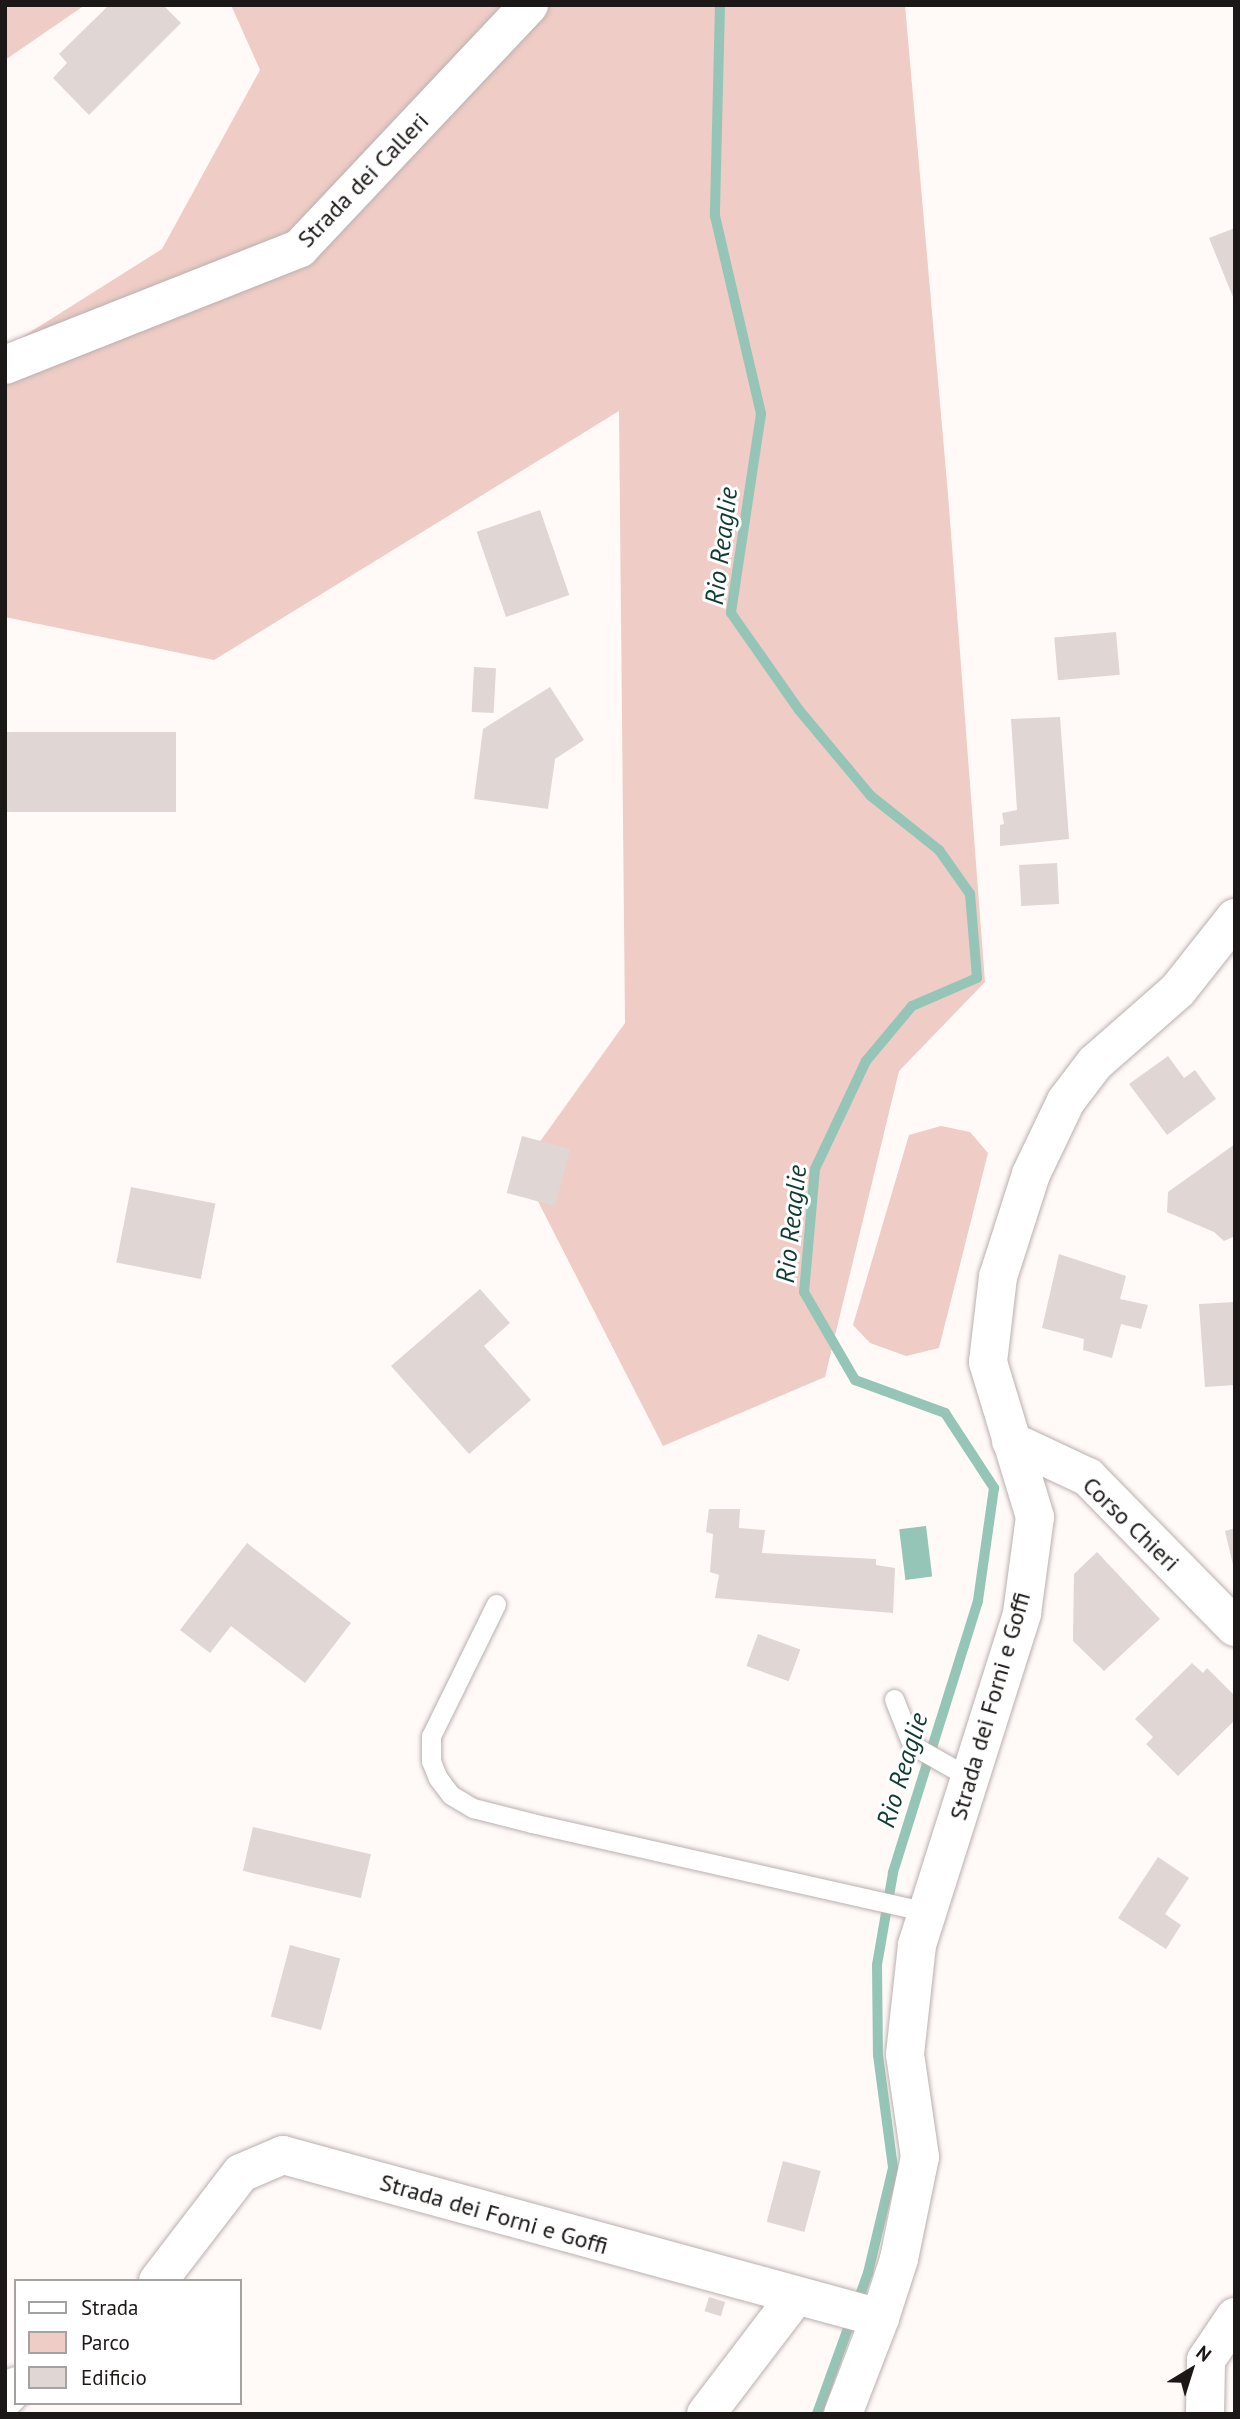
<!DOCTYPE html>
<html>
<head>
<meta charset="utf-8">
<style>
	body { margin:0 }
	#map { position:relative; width:1240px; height:2419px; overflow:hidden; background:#fff9f8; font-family:"PT Sans",sans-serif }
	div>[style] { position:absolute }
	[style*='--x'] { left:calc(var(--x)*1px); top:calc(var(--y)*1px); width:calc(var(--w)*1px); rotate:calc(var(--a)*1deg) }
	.green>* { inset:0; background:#efccc5 }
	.water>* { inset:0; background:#95c5b6; transform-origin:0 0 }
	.stream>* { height:10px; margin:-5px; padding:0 5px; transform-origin:5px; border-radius:5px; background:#95c5b6 }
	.building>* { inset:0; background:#e0d6d4; transform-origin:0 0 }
	.roads { filter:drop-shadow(0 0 2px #bab0af) drop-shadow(0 0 2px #bab0af) }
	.lane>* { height:19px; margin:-9.5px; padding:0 9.5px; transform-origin:9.5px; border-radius:9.5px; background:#fff }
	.street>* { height:38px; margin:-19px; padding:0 19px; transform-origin:19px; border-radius:19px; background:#fff }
	.secondary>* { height:38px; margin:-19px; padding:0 19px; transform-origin:19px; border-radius:19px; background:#fff }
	span { translate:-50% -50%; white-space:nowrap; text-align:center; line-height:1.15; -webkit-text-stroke:6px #fff; paint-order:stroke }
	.street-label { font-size:24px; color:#1b1817 }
	.water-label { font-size:26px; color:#103b30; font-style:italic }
	.frame { position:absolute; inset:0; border:7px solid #1b1817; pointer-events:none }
	.legend { position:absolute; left:14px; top:2279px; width:228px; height:126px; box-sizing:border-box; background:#fff; border:2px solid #a4a3a2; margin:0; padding:9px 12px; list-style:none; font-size:21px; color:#1b1817 }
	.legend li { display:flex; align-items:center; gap:14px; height:35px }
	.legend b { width:35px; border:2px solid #a4a3a2 }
	.north { position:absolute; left:1156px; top:2335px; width:70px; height:70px; -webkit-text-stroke:5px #fff; paint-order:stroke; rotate:38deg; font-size:19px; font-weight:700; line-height:28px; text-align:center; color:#1b1817 }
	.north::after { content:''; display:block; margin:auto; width:24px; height:32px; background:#1b1817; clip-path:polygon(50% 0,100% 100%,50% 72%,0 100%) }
</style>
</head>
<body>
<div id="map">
	<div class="green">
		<i style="clip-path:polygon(5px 5px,85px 5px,5px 60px)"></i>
		<i style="clip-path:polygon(231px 5px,905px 5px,948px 494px,985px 982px,899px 1071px,825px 1377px,663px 1446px,521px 1168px,625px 1023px,619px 411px,214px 660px,5px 617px,5px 348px,162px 249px,260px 70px)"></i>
		<i style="clip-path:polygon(941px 1126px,970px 1132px,988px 1153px,939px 1348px,906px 1356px,870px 1343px,853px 1325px,909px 1135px)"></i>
	</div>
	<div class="water">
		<i style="left:926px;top:1526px;width:51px;height:27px;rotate:83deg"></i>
	</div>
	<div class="stream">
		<i style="--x:720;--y:5;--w:211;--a:91.4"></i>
		<i style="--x:715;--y:216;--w:203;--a:76.9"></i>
		<i style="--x:761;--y:414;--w:201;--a:98.6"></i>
		<i style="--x:731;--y:613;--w:118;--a:55"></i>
		<i style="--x:799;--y:710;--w:112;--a:50.1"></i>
		<i style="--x:871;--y:796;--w:87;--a:38.5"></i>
		<i style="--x:939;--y:850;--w:54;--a:54.8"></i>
		<i style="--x:970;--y:894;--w:84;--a:85.2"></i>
		<i style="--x:977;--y:978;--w:71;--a:156.7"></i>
		<i style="--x:912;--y:1006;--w:72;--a:129.9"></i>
		<i style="--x:866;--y:1061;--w:119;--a:115.3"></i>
		<i style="--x:815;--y:1169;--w:123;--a:95.1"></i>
		<i style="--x:804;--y:1292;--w:102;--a:59.9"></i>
		<i style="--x:855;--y:1380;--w:96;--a:20.1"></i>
		<i style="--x:945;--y:1413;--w:90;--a:56.8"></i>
		<i style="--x:994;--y:1488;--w:114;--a:98.1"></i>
		<i style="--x:978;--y:1601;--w:285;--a:107.4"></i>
		<i style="--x:893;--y:1873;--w:93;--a:99.9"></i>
		<i style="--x:877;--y:1965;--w:90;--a:89.4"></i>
		<i style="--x:878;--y:2055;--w:114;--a:82.4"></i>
		<i style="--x:893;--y:2168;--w:108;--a:103.4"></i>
		<i style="--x:868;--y:2273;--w:150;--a:109.9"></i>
	</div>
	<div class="building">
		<i style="clip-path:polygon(109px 5px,163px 5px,181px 23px,89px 115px,53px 78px,67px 63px,59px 54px)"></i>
		<i style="clip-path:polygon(1235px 228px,1235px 302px,1209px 238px)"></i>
		<i style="left:540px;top:510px;width:90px;height:67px;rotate:71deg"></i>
		<i style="left:1116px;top:632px;width:43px;height:62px;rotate:85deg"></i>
		<i style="left:474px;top:667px;width:22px;height:45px;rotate:3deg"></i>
		<i style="clip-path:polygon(550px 687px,584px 740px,555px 759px,548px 809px,474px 799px,483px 729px)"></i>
		<i style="clip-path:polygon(1060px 717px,1069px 839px,1000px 846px,1000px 825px,1004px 824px,1002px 813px,1017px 810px,1011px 719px)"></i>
		<i style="left:7px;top:732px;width:169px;height:80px"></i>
		<i style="left:1057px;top:863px;width:41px;height:38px;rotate:87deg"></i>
		<i style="clip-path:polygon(1168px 1056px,1184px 1078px,1195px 1070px,1216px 1099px,1167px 1135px,1129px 1084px)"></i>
		<i style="left:522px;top:1136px;width:50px;height:59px;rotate:15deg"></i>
		<i style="clip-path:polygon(1235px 1144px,1235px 1236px,1224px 1241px,1214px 1232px,1167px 1212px,1168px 1192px)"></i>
		<i style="left:131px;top:1187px;width:86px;height:77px;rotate:11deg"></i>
		<i style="clip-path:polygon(1059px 1254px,1126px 1276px,1120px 1299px,1148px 1305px,1141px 1329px,1121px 1324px,1112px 1358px,1083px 1350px,1084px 1339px,1042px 1328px)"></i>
		<i style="clip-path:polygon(480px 1289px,510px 1323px,484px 1346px,531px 1400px,469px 1454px,391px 1366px)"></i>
		<i style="clip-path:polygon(1235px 1302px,1235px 1385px,1205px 1387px,1199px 1304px)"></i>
		<i style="clip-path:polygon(709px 1509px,740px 1509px,739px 1528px,765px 1530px,762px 1553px,876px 1559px,876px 1565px,895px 1568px,893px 1613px,715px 1598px,719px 1575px,710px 1572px,713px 1534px,706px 1532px)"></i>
		<i style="clip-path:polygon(1235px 1528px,1235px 1569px,1234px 1569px,1225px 1531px)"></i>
		<i style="clip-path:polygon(247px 1543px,351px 1623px,305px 1683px,231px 1626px,210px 1653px,180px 1630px)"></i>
		<i style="clip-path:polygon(1097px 1552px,1160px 1619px,1104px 1671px,1073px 1641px,1074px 1574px)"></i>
		<i style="left:758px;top:1634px;width:45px;height:34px;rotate:20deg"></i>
		<i style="clip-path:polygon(1192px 1663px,1203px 1673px,1207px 1668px,1235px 1696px,1235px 1720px,1178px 1776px,1146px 1744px,1153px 1737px,1135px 1719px)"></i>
		<i style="left:253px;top:1827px;width:121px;height:45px;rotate:13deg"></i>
		<i style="clip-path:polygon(1158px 1857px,1189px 1878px,1165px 1914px,1181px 1925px,1166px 1949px,1118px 1918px)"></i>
		<i style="left:290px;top:1945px;width:52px;height:74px;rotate:15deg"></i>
		<i style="left:783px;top:2161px;width:39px;height:63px;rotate:15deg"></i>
		<i style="left:709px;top:2297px;width:17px;height:15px;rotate:17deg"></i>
	</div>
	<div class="roads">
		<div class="lane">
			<i style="--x:496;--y:1604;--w:147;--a:116.2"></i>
			<i style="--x:431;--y:1736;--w:25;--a:90"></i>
			<i style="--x:431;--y:1761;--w:18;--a:68"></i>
			<i style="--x:438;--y:1778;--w:21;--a:53"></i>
			<i style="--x:451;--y:1795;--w:26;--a:31"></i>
			<i style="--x:473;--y:1808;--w:61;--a:14.3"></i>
			<i style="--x:532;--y:1823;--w:406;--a:12.7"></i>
			<i style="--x:894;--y:1699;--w:49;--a:68.6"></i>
			<i style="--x:912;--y:1745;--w:67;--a:29.6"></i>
		</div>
		<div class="street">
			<i style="--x:5;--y:365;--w:317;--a:-21.6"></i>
			<i style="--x:300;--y:248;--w:334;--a:-46.7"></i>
			<i style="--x:1011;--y:1441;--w:85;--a:25.1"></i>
			<i style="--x:1088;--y:1477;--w:210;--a:45.6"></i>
			<i style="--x:158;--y:2281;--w:136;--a:-52.5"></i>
			<i style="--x:241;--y:2173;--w:46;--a:-23.2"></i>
			<i style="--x:283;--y:2155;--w:619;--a:15.27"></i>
			<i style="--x:5;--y:2398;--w:16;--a:-47"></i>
			<i style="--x:706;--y:2414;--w:147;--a:-52.7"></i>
			<i style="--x:843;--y:2414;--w:103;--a:-68.9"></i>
			<i style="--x:880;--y:2318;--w:62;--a:-72.1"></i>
			<i style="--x:899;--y:2259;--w:104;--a:-78.4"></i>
			<i style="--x:920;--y:2157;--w:104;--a:-98.3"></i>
			<i style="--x:905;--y:2054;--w:110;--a:-83.7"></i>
			<i style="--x:917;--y:1945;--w:348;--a:-72.4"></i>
			<i style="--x:1022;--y:1613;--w:97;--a:-82.3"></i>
			<i style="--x:1035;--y:1517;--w:162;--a:-106.9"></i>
			<i style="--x:988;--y:1362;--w:86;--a:-83.3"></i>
			<i style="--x:998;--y:1277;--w:108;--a:-72.2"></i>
			<i style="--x:1031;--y:1174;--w:81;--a:-64.4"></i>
			<i style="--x:1066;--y:1101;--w:48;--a:-52.7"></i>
			<i style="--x:1095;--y:1063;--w:111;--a:-41.3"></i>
			<i style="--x:1178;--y:990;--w:92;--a:-51.6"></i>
		</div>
		<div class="secondary">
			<i style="--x:1205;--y:2414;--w:54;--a:-88.9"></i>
			<i style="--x:1206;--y:2360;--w:52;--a:-56"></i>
		</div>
	</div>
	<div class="street-label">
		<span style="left:363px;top:180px;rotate:-46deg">Strada dei Calleri</span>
		<span style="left:1131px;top:1524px;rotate:44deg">Corso Chieri</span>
		<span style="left:990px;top:1706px;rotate:-74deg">Strada dei Forni e Goffi</span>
		<span style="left:494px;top:2214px;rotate:16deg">Strada dei Forni e Goffi</span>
	</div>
	<div class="water-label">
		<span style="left:721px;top:546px;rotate:-83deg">Rio Reaglie</span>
		<span style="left:791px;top:1224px;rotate:-84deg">Rio Reaglie</span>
		<span style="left:902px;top:1770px;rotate:-73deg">Rio Reaglie</span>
	</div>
	<div class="frame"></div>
	<ul class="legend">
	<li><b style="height:9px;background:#fff"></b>Strada</li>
	<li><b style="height:19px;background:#efccc5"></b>Parco</li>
	<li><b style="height:19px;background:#e0d6d4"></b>Edificio</li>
	</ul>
	<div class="north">N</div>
</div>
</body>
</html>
